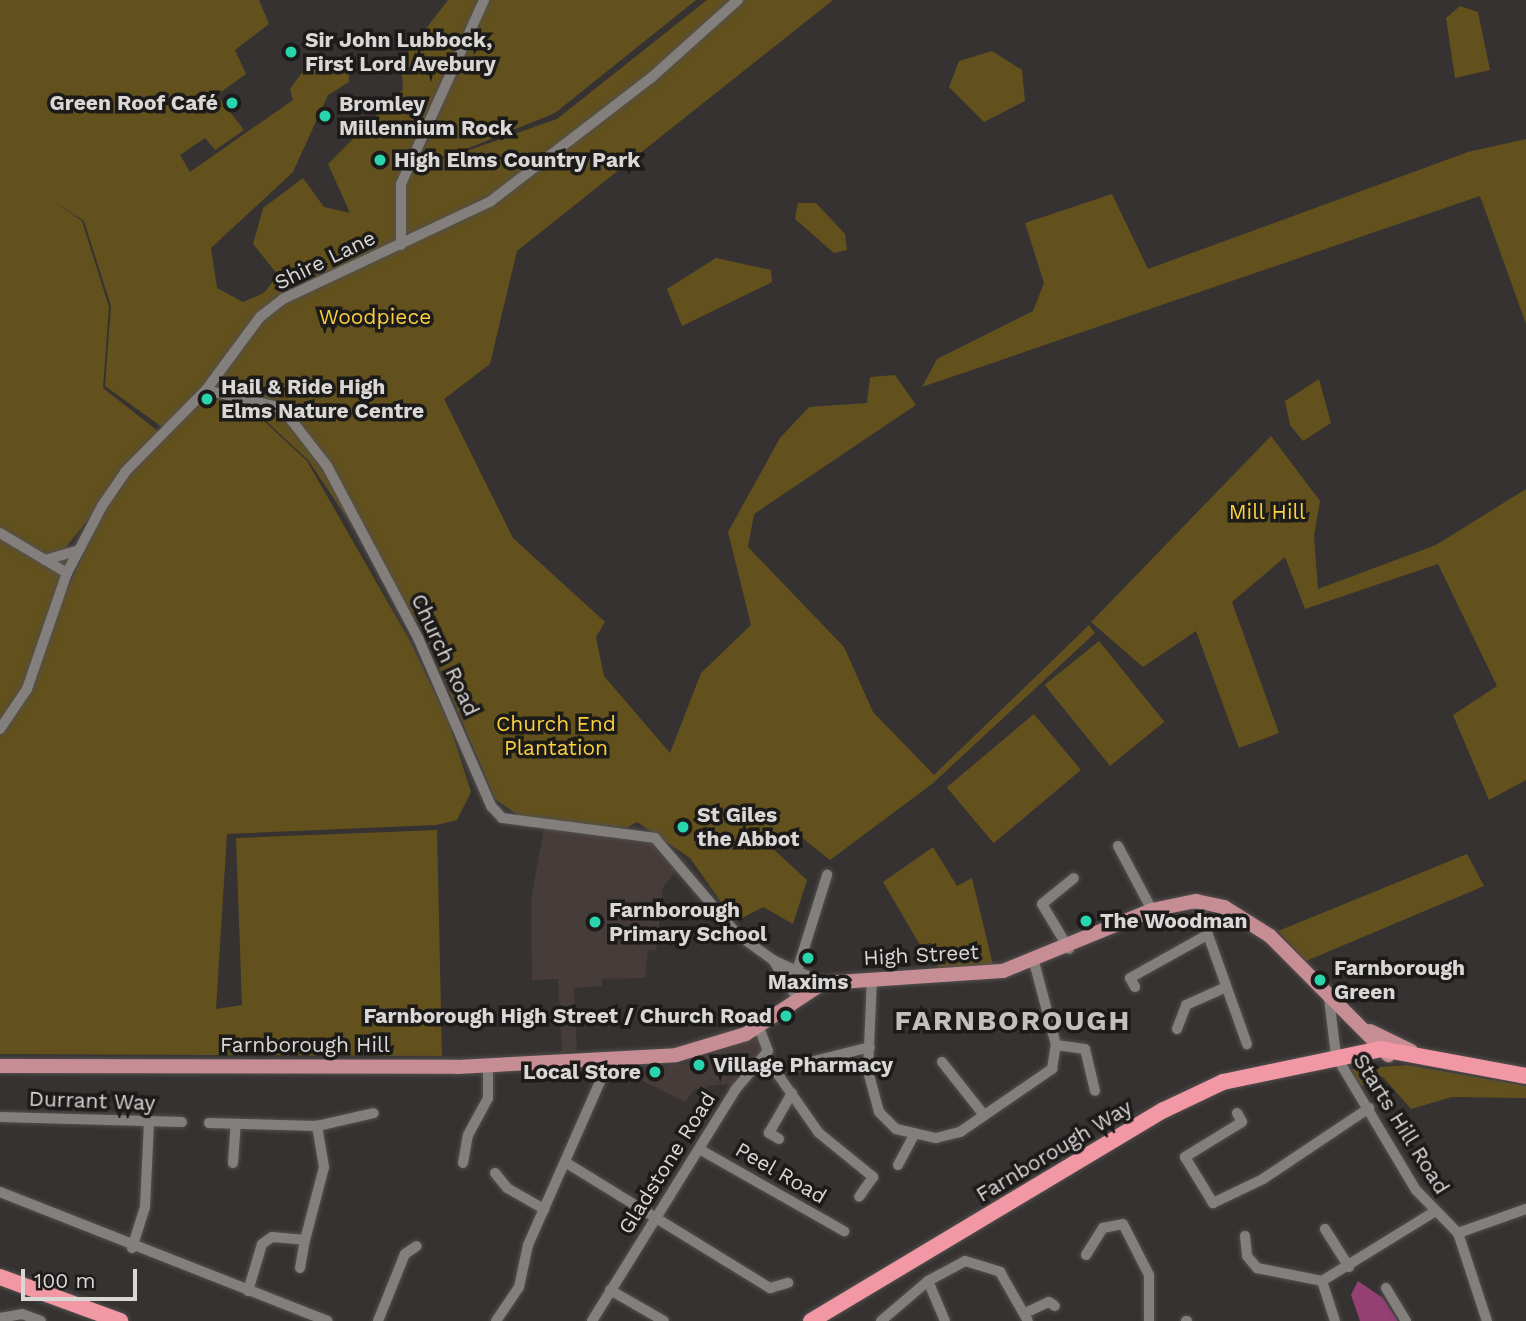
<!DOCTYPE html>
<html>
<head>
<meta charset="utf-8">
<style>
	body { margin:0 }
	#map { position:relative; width:1526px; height:1321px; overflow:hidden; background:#363231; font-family:"Work Sans",sans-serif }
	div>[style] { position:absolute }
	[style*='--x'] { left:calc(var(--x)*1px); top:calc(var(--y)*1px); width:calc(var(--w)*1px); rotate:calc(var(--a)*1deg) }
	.built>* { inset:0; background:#463c39 }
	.green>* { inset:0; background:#62511d; transform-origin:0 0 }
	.water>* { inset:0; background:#944075 }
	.roads { filter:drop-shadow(0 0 2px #524f4e) drop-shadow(0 0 2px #524f4e) }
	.minor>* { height:10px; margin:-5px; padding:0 5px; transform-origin:5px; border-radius:5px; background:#837f7d }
	.major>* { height:14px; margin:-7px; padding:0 7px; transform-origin:7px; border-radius:7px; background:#c68e94 }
	.highway>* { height:16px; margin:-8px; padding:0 8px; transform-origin:8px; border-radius:8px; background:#f298a4 }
	.dots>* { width:19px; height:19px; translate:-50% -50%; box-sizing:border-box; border:4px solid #1c1b1a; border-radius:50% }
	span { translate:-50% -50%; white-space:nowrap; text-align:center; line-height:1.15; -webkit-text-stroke:7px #1c1b1a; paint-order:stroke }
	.poi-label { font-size:21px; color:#dad8d7; font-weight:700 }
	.left { translate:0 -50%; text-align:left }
	.right { translate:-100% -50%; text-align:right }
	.street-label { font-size:21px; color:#dad8d7 }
	.park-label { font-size:21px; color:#fbd03f }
	.district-label { font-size:28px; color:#c4bfbe; font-weight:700; letter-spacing:2px }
	.scale { position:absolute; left:21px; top:1269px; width:116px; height:32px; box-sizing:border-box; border:4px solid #dad8d7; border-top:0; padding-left:9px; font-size:21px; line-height:24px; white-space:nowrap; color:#dad8d7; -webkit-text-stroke:5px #1c1b1a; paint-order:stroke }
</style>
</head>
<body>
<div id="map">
	<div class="built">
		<i style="clip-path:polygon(544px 827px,634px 835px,658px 845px,679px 867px,663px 887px,656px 951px,648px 950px,645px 978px,602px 979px,602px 986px,574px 988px,577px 1051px,562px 1052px,558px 979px,532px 980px,531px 901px)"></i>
		<i style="clip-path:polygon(756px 1038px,763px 1049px,731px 1084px,707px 1086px,704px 1093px,696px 1088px,685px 1102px,625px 1072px,686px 1063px)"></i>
	</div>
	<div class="green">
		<i style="clip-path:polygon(0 0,259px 0,269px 24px,235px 50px,246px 74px,217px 95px,244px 130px,215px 150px,205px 138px,180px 155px,190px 172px,293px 100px,290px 89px,301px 74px,319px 62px,331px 69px,349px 63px,349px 82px,328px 95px,293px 172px,211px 248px,217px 288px,243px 302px,264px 293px,278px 275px,253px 244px,263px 208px,303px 178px,324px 207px,350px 213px,328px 164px,403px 89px,401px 61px,448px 0,480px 0,422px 153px,488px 0,696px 0,555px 113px,449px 156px,421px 158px,447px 158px,557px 119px,707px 0,833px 0,517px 251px,490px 364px,444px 399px,513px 538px,605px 622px,596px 637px,604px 676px,670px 753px,701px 673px,751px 625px,728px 532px,780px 438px,809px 407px,867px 403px,870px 377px,895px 375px,916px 405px,754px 514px,748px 547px,844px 647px,873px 712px,934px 775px,1089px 625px,1095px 633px,932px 784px,830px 860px,791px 829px,772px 848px,807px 880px,793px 924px,763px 907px,735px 922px,690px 858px,637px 822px,626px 828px,521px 817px,495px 799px,426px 636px,308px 460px,252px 408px,207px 393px,162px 427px,105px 386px,111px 306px,84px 221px,55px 202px,82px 221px,109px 307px,103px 388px,159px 432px,66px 547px,73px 552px,24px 688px,0 723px)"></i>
		<i style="clip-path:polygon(1460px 6px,1478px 12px,1490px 70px,1455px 78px,1446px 18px)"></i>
		<i style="clip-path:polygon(992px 51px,1022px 70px,1025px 101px,984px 122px,949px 87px,959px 61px)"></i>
		<i style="clip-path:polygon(1526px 139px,1526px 324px,1480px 196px,922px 387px,937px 359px,1033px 311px,1044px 283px,1025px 223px,1112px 194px,1148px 269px,1468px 152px)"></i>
		<i style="clip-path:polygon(798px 203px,816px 203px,845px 234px,847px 250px,834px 253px,795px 219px)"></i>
		<i style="clip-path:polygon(716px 258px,771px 270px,772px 282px,682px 326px,667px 289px)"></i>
		<i style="clip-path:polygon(1319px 379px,1331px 423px,1303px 441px,1290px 425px,1285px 401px)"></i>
		<i style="clip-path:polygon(208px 395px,251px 409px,307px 461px,410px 641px,449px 723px,471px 792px,457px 820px,436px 825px,227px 834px,216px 1009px,242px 1005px,236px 838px,437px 830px,442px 1056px,0 1054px,0 733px,104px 510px,122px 482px)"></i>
		<i style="clip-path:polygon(1271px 436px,1320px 501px,1314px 536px,1318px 589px,1436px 545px,1526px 489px,1526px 780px,1489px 800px,1453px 715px,1497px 686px,1438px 564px,1305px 609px,1285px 557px,1232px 602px,1279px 733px,1239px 748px,1196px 631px,1143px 667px,1091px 622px)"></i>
		<i style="left:1099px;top:641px;width:104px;height:70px;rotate:51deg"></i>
		<i style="left:1034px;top:714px;width:73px;height:114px;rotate:50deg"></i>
		<i style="clip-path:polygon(933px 847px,957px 886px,972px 878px,993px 965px,939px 971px,931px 943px,920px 945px,883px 882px)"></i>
		<i style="clip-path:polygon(1467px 854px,1484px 886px,1306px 961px,1278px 931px)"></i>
		<i style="clip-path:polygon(1407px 1065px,1526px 1086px,1526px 1098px,1452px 1097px,1411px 1109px,1382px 1076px,1360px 1087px,1351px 1069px)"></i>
	</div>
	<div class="water">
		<i style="clip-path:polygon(1358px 1281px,1383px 1298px,1398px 1321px,1360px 1321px,1351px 1295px)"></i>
	</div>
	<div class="roads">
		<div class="minor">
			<i style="--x:401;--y:245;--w:61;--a:-90"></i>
			<i style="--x:401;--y:184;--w:202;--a:-65.7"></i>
			<i style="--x:206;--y:390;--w:78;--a:13.3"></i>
			<i style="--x:282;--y:408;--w:73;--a:52.2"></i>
			<i style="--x:327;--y:466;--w:195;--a:62.1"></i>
			<i style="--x:418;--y:638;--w:183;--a:66.5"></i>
			<i style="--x:491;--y:806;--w:16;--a:47"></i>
			<i style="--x:502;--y:818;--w:154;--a:7.4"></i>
			<i style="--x:655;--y:838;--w:126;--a:49.5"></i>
			<i style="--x:737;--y:934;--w:44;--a:35.8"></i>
			<i style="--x:773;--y:960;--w:45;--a:57.7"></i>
			<i style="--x:0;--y:533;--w:78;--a:30.8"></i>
			<i style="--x:45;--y:560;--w:33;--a:-16"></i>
			<i style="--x:0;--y:729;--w:48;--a:-56"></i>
			<i style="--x:27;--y:689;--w:123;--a:-71"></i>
			<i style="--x:67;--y:573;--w:76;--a:-62.4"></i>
			<i style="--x:102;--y:506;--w:42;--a:-55.6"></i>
			<i style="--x:126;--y:471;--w:114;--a:-45.4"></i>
			<i style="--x:206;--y:390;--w:91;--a:-53.5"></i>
			<i style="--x:260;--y:317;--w:29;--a:-38"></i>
			<i style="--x:283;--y:299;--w:230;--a:-25.2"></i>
			<i style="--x:491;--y:201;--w:202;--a:-37.6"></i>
			<i style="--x:651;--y:78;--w:117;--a:-41.9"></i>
			<i style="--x:1118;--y:846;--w:72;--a:62"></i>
			<i style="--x:1196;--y:901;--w:152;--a:70.4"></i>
			<i style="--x:1069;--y:949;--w:52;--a:-121"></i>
			<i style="--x:1042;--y:904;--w:41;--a:-39.1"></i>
			<i style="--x:773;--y:960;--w:55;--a:24.7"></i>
			<i style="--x:872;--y:978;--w:93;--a:92.5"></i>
			<i style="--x:868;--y:1071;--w:42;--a:75"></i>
			<i style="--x:879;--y:1112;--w:24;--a:45"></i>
			<i style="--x:896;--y:1129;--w:41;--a:12.7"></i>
			<i style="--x:936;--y:1138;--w:25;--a:-14"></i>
			<i style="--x:960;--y:1132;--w:112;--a:-34.4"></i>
			<i style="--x:1052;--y:1069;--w:24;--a:-81"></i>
			<i style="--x:1056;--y:1045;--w:86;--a:-104.8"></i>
			<i style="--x:786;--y:980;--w:14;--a:-39"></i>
			<i style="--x:797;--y:971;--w:101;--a:-72.6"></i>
			<i style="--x:1135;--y:987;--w:10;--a:-119"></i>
			<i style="--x:1130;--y:978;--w:86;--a:-29.2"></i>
			<i style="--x:1329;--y:998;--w:58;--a:83.1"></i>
			<i style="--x:1336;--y:1056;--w:156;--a:59.2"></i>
			<i style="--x:1416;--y:1190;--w:60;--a:45.7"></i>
			<i style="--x:1458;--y:1233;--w:93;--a:71.8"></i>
			<i style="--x:1177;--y:1029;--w:26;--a:-69"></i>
			<i style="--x:1186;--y:1005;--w:42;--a:-24.1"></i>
			<i style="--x:1056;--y:1045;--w:29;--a:8"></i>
			<i style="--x:1085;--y:1049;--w:43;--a:76.6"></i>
			<i style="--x:765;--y:1056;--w:94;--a:55"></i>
			<i style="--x:819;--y:1133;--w:70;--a:39.2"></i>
			<i style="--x:873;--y:1177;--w:24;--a:125"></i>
			<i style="--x:942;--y:1062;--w:68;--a:51.6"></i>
			<i style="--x:798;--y:1065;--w:74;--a:-14"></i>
			<i style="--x:1237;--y:1113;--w:10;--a:61"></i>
			<i style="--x:1242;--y:1122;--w:67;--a:148.4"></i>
			<i style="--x:1185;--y:1157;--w:54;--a:58.7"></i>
			<i style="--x:1213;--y:1203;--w:55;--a:-25.6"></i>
			<i style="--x:1263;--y:1179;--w:128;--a:-33.8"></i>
			<i style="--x:0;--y:1117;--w:182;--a:1.6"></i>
			<i style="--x:209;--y:1123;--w:108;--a:1.6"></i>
			<i style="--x:317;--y:1126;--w:58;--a:-12.8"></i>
			<i style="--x:779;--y:1139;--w:12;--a:-149"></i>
			<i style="--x:769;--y:1133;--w:46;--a:-60.1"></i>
			<i style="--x:699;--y:1149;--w:167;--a:29.5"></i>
			<i style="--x:565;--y:1162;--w:241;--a:31.6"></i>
			<i style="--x:770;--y:1288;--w:19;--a:-16"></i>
			<i style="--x:233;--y:1163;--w:39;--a:-86"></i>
			<i style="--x:463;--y:1163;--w:28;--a:-80"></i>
			<i style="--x:468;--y:1135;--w:42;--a:-61.6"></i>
			<i style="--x:488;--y:1098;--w:33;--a:-90"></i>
			<i style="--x:898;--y:1165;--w:32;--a:-62"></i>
			<i style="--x:495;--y:1173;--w:19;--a:51"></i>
			<i style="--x:507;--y:1188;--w:43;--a:29.6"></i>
			<i style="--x:0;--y:1192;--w:352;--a:21.5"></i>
			<i style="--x:1325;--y:1229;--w:45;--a:57.7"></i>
			<i style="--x:1458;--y:1233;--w:72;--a:-19.4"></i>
			<i style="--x:1245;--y:1236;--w:20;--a:84"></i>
			<i style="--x:1247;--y:1256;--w:16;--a:50"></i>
			<i style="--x:1257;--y:1268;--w:66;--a:11.3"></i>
			<i style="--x:1322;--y:1281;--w:132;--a:-31.6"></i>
			<i style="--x:132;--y:1248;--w:43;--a:-72.4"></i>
			<i style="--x:145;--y:1207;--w:85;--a:-87.3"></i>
			<i style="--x:1086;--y:1255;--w:32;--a:-58"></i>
			<i style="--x:1103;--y:1228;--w:20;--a:-11"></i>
			<i style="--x:1123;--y:1224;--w:57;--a:63"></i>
			<i style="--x:1149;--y:1275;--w:46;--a:90"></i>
			<i style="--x:300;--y:1268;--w:28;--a:-80"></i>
			<i style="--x:928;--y:1281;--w:43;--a:67"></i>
			<i style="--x:1322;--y:1281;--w:42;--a:72"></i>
			<i style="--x:1386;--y:1288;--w:39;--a:59"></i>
			<i style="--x:610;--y:1290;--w:62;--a:29.9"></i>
			<i style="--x:248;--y:1291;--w:49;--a:-73.4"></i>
			<i style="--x:262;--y:1244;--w:12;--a:-35"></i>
			<i style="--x:272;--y:1237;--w:33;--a:5"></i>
			<i style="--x:305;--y:1240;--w:75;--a:-75.4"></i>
			<i style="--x:324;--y:1167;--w:42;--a:-99.7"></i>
			<i style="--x:1025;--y:1313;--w:26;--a:-25"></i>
			<i style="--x:1049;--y:1302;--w:7;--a:34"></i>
			<i style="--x:0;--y:1318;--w:22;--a:-10"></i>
			<i style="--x:22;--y:1314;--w:20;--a:20"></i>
			<i style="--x:378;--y:1321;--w:72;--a:-68.1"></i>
			<i style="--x:405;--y:1254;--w:14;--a:-34"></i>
			<i style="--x:496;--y:1321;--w:41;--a:-55.9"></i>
			<i style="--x:519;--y:1287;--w:43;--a:-77.9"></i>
			<i style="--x:528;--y:1245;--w:203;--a:-66.2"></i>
			<i style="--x:592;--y:1321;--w:272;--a:-58.2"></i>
			<i style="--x:735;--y:1090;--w:51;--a:-49.8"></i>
			<i style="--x:768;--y:1051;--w:26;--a:-111"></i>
			<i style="--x:881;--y:1321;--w:62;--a:-40.4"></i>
			<i style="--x:928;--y:1281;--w:42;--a:-28.4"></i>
			<i style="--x:965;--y:1261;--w:37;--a:17"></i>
			<i style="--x:1000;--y:1272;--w:56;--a:60.3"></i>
			<i style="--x:1186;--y:1321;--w:1;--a:0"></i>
		</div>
		<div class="major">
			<i style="--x:1370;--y:1031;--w:46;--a:26"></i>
			<i style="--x:0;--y:1066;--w:457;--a:0.1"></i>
			<i style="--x:457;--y:1067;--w:219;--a:-3.1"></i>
			<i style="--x:676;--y:1055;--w:73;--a:-16.7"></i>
			<i style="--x:746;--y:1034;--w:92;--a:-33.5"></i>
			<i style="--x:823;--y:983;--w:180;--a:-3.8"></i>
			<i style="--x:1003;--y:971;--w:161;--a:-22.3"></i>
			<i style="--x:1152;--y:910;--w:45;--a:-11.6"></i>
			<i style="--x:1196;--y:901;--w:29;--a:12"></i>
			<i style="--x:1224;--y:907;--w:54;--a:32.2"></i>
			<i style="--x:1270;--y:936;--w:168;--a:45.2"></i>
		</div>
		<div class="highway">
			<i style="--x:0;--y:1277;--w:128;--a:20.1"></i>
			<i style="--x:811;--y:1321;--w:411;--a:-30.9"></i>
			<i style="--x:1164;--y:1110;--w:65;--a:-25.4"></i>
			<i style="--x:1223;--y:1082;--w:161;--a:-11.8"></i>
			<i style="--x:1381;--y:1049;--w:147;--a:10.5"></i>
		</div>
	</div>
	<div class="dots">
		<i style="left:291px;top:52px;background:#28d5ad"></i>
		<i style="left:232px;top:103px;background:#28d5ad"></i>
		<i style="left:325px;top:116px;background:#28d5ad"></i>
		<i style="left:380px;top:160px;background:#28d5ad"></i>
		<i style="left:207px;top:399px;background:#28d5ad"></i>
		<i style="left:683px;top:827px;background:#28d5ad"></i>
		<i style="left:1086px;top:921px;background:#28d5ad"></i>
		<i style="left:595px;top:922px;background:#28d5ad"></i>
		<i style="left:808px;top:958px;background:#28d5ad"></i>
		<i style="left:1320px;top:980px;background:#28d5ad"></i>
		<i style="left:786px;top:1016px;background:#28d5ad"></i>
		<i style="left:699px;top:1065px;background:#28d5ad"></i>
		<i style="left:655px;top:1072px;background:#28d5ad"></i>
	</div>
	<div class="poi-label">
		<span class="left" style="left:305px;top:52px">Sir John Lubbock,<br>First Lord Avebury</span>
		<span class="right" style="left:218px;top:103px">Green Roof Café</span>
		<span class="left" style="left:339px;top:116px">Bromley<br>Millennium Rock</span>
		<span class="left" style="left:394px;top:160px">High Elms Country Park</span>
		<span class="left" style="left:221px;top:399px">Hail &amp; Ride High<br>Elms Nature Centre</span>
		<span class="left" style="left:697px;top:827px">St Giles<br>the Abbot</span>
		<span class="left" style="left:609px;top:922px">Farnborough<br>Primary School</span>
		<span class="left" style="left:1100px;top:921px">The Woodman</span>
		<span class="left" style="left:1334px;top:980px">Farnborough<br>Green</span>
		<span style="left:808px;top:982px">Maxims</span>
		<span class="right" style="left:772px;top:1016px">Farnborough High Street / Church Road</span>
		<span class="left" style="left:713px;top:1065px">Village Pharmacy</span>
		<span class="right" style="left:641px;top:1072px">Local Store</span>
	</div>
	<div class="street-label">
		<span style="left:325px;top:260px;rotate:-26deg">Shire Lane</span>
		<span style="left:445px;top:655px;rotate:65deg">Church Road</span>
		<span style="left:921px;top:955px;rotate:-3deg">High Street</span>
		<span style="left:305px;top:1045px">Farnborough Hill</span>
		<span style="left:92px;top:1101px;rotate:2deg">Durrant Way</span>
		<span style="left:1401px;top:1124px;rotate:58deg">Starts Hill Road</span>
		<span style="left:1054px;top:1151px;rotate:-31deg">Farnborough Way</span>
		<span style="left:667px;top:1163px;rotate:-58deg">Gladstone Road</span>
		<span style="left:781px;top:1173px;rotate:30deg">Peel Road</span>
	</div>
	<div class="park-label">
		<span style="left:375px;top:317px">Woodpiece</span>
		<span style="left:1267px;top:512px">Mill Hill</span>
		<span style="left:556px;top:736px">Church End<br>Plantation</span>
	</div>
	<div class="district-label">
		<span style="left:1013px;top:1021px">FARNBOROUGH</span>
	</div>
	<div class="scale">100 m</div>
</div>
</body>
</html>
